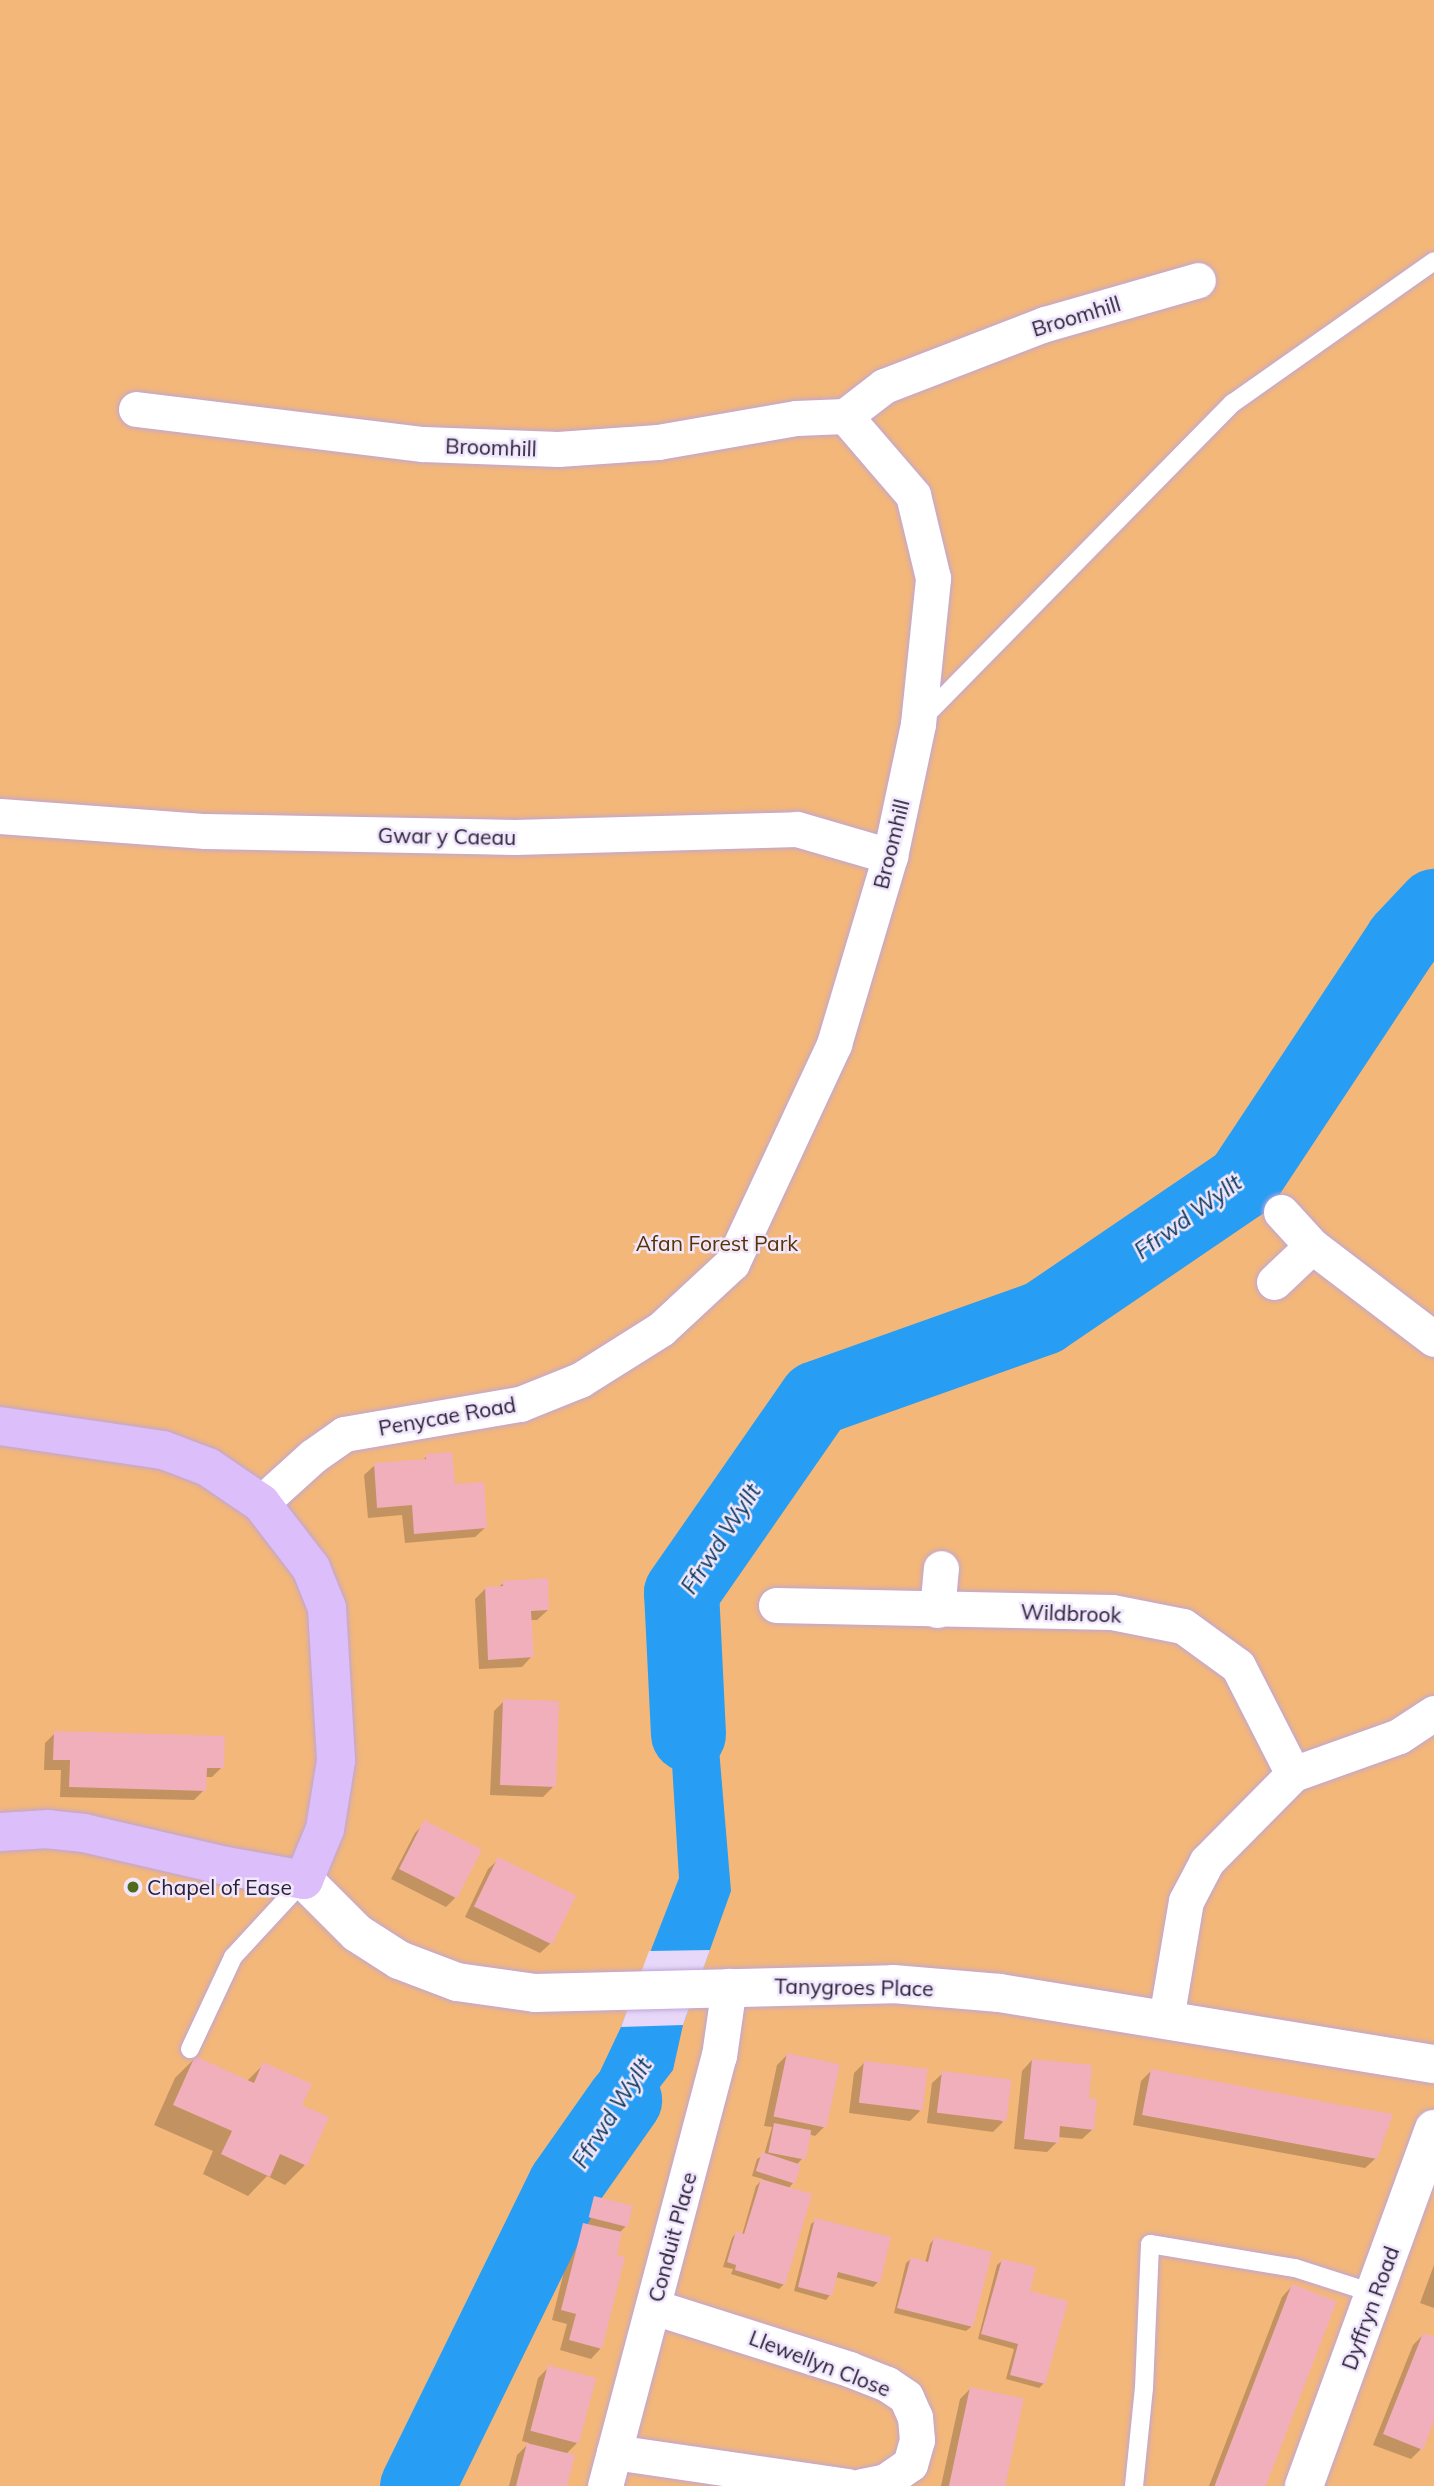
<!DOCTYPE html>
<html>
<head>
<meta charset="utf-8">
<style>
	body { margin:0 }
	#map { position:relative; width:1434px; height:2486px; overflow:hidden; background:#e7d7f8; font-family:Mulish,sans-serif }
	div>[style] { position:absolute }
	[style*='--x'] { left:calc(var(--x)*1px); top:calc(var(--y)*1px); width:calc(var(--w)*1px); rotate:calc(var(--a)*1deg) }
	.green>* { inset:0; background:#f3b779; transform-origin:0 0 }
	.water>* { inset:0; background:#279df3 }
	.pier>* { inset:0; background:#e7d7f8 }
	.shadow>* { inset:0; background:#0003 }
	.river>* { height:75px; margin:-37.5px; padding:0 37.5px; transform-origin:37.5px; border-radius:37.5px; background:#279df3 }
	.building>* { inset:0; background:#f1aebb; transform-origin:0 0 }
	.roads { filter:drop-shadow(0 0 2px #bea5d9) drop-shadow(0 0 2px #bea5d9) }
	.service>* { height:18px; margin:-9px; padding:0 9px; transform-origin:9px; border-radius:9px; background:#fff }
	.minor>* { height:35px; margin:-17.5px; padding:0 17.5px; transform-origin:17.5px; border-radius:17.5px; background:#fff }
	.tertiary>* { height:38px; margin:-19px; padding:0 19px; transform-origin:19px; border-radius:19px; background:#fff }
	.primary>* { height:38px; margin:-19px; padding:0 19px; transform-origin:19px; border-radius:19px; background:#dcbefa }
	.dots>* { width:19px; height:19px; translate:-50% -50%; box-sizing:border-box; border:4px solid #f1e7fd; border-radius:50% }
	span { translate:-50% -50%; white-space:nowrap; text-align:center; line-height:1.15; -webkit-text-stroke:5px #f1e7fd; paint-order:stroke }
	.street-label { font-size:21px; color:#2b2136 }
	.park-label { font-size:21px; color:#573304 }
	.poi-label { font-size:21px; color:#2b2136 }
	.left { translate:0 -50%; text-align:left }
	.water-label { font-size:23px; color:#0d3a5c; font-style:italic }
</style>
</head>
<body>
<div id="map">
	<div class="green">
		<i style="left:0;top:0;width:1434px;height:2486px"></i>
	</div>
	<div class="water">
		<i style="clip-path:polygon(709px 1630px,731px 1891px,683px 2025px,673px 2070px,578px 2193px,545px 2168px,595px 2082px,621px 2027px,679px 1878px,664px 1633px)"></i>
	</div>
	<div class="pier">
		<i style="clip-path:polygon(710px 1950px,683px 2025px,621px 2027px,649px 1951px)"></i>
	</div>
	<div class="shadow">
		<i style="clip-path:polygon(427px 1456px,486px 1527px,475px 1537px,405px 1543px,402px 1515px,368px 1518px,364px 1475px,375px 1465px,422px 1461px)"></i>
		<i style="clip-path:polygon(503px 1583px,548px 1610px,537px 1620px,530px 1620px,532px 1656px,522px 1667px,479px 1669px,475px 1599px,485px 1589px,498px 1588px)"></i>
		<i style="clip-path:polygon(504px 1701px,553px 1787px,543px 1797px,490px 1795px,494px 1711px)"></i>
		<i style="clip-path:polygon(55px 1733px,222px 1767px,212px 1777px,204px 1777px,204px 1790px,194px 1800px,60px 1797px,61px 1770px,44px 1770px,45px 1743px)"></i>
		<i style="clip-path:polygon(425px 1823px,456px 1897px,446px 1907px,391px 1879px,415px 1833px)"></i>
		<i style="clip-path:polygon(499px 1859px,551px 1943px,540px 1953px,465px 1917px,488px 1869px)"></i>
		<i style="clip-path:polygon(787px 2055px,825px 2126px,815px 2136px,808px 2134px,803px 2158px,796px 2165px,793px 2183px,788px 2189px,784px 2284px,779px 2289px,731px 2274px,733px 2269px,723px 2267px,732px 2238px,736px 2233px,742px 2235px,756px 2186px,763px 2179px,752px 2176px,757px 2159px,764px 2155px,772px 2127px,764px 2126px,777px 2065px)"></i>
		<i style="clip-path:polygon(195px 2058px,246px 2082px,264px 2064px,300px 2106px,305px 2165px,285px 2185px,267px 2176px,248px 2196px,203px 2174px,213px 2151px,154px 2125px,175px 2078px)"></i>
		<i style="clip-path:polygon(1032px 2060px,1087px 2100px,1093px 2129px,1082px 2139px,1058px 2137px,1057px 2142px,1047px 2152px,1014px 2149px,1022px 2071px)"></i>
		<i style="clip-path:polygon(865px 2062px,920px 2111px,910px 2121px,849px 2113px,854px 2073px)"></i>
		<i style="clip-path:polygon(1151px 2071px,1376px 2158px,1365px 2168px,1133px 2125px,1141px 2081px)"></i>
		<i style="clip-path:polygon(943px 2073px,1003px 2122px,993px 2132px,927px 2123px,932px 2083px)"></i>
		<i style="clip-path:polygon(595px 2198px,626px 2226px,619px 2233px,601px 2348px,591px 2359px,560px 2350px,567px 2324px,552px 2320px,573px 2235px,585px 2225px,590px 2203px)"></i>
		<i style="clip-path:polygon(816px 2220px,878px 2282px,873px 2287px,835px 2277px,830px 2295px,826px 2300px,794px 2291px,811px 2224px)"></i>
		<i style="clip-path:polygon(934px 2239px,990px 2253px,971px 2327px,966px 2331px,894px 2313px,906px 2263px,911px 2259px,925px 2263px,930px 2244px)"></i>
		<i style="clip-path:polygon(1002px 2261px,1028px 2293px,1044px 2383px,1039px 2388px,1006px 2379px,1014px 2349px,978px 2339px,997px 2265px)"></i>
		<i style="clip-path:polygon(1434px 2265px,1434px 2308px,1420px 2303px)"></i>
		<i style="clip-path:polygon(1292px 2286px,1263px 2486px,1209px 2486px,1282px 2297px)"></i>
		<i style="clip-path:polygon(1423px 2335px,1434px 2339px,1434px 2417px,1421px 2449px,1411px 2459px,1373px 2445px,1413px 2345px)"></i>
		<i style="clip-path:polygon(549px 2367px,577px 2443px,565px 2455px,565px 2486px,509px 2486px,517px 2455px,529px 2443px,522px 2441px,538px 2378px)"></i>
		<i style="clip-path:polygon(970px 2389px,1003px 2486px,941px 2486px,960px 2399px)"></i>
	</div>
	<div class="river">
		<i style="--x:688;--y:1734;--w:142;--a:-92.8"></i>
		<i style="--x:681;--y:1592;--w:236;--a:-55.2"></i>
		<i style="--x:816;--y:1398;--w:241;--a:-19.6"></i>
		<i style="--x:1043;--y:1317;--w:240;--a:-34.2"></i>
		<i style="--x:1242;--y:1182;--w:290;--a:-56.5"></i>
		<i style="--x:1402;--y:940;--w:47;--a:-46.7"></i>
		<i style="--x:417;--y:2486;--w:336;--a:-63.9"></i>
		<i style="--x:565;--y:2184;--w:103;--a:-54.9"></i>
	</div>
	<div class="building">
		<i style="clip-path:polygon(452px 1452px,455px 1484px,484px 1482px,487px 1528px,414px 1534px,412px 1505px,377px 1508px,374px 1463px,426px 1459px,426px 1454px)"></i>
		<i style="clip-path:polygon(548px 1578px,549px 1610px,531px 1611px,534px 1657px,488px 1660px,485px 1587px,503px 1586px,502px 1581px)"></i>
		<i style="left:503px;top:1699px;width:56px;height:86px;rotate:2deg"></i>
		<i style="clip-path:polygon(54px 1731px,225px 1736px,224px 1768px,207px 1768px,206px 1791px,69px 1787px,70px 1760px,53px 1760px)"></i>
		<i style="left:424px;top:1820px;width:65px;height:55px;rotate:27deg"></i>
		<i style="left:498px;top:1857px;width:87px;height:55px;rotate:26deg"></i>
		<i style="left:787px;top:2053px;width:54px;height:65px;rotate:12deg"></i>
		<i style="clip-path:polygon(195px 2056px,254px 2083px,263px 2062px,312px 2084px,302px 2105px,329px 2117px,307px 2166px,280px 2154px,270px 2177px,221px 2154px,232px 2131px,173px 2105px)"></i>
		<i style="clip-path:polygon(1032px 2059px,1092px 2065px,1089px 2098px,1097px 2099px,1094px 2130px,1060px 2126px,1059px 2143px,1024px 2139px)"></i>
		<i style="left:864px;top:2061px;width:64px;height:42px;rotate:7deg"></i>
		<i style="clip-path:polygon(1151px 2069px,1352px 2107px,1393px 2114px,1377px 2159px,1142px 2115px)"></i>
		<i style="left:942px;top:2071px;width:70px;height:42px;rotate:7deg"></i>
		<i style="left:774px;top:2123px;width:38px;height:30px;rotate:11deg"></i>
		<i style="left:762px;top:2152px;width:41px;height:20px;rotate:18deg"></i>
		<i style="clip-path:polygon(761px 2179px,812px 2194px,785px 2285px,735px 2270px,736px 2265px,727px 2262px,736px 2231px,744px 2234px)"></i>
		<i style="left:594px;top:2196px;width:40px;height:22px;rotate:14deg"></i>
		<i style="clip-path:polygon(815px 2218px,891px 2237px,880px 2283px,838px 2272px,832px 2296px,798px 2287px)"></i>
		<i style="clip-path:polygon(583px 2223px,622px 2232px,617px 2255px,625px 2257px,602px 2349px,569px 2340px,576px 2314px,561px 2310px)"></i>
		<i style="clip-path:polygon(934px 2237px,992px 2252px,973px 2327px,897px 2308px,911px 2257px,928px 2262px)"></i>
		<i style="clip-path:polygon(1002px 2259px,1036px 2267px,1030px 2291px,1068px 2301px,1045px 2384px,1010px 2375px,1018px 2344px,981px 2334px)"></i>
		<i style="left:1292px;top:2284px;width:48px;height:217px;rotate:21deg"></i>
		<i style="clip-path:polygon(1423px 2333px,1434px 2337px,1434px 2421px,1423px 2450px,1383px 2434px)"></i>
		<i style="left:548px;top:2365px;width:50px;height:68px;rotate:15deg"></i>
		<i style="left:970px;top:2387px;width:55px;height:101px;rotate:12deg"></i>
		<i style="clip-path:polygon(527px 2443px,575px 2455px,567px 2486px,516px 2486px)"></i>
	</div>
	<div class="roads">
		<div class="service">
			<i style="--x:922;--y:719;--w:443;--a:-45.5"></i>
			<i style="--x:1233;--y:403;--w:246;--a:-35.2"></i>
			<i style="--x:190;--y:2049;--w:102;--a:-64.9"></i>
			<i style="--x:233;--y:1957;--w:105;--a:-47.3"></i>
			<i style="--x:1134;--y:2486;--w:99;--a:-84.2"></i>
			<i style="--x:1144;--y:2388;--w:144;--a:-87.6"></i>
			<i style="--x:1150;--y:2244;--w:147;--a:9.4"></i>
			<i style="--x:1295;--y:2268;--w:85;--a:17.8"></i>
		</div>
		<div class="minor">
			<i style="--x:136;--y:409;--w:289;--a:7"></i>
			<i style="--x:423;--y:444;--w:135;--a:2.1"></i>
			<i style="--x:558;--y:449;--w:100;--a:-4"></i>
			<i style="--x:658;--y:442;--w:140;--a:-9.9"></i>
			<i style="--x:796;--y:418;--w:49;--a:-2.3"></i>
			<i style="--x:845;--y:416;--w:49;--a:-37.6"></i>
			<i style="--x:884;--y:386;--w:173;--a:-21.1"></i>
			<i style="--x:1045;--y:324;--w:159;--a:-16"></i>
			<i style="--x:0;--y:816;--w:206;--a:4.2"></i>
			<i style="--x:205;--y:831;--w:310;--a:1.1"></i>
			<i style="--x:515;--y:837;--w:282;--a:-1.6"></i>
			<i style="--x:797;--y:829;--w:97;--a:16.2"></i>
			<i style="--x:1281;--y:1212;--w:46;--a:47.6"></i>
			<i style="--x:1312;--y:1246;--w:153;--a:37.3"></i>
			<i style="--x:1274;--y:1282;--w:52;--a:-43.5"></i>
			<i style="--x:261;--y:1503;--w:70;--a:-42.1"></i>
			<i style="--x:313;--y:1456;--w:38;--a:-35"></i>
			<i style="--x:344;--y:1434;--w:179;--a:-9.7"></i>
			<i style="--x:520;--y:1404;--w:65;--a:-21.8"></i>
			<i style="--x:580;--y:1380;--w:96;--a:-32.2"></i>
			<i style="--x:661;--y:1329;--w:97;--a:-42.9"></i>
			<i style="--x:732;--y:1263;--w:242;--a:-65"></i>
			<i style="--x:834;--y:1044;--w:196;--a:-73.4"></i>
			<i style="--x:890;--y:856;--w:135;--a:-78"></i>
			<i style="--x:918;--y:724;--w:147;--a:-84.1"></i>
			<i style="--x:933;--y:578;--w:85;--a:-103.5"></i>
			<i style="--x:913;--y:495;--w:104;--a:-130.7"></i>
			<i style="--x:776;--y:1605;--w:336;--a:1.2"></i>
			<i style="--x:1112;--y:1612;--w:72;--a:11.2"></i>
			<i style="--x:1183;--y:1626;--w:68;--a:36"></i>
			<i style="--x:1238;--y:1666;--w:121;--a:63"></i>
			<i style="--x:937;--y:1610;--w:42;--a:-84.6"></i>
			<i style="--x:1166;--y:2019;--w:120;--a:-80.4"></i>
			<i style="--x:1186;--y:1901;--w:45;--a:-62.3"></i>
			<i style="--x:1207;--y:1861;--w:122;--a:-45.3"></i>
			<i style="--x:1293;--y:1774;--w:113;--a:-19.7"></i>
			<i style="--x:1399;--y:1736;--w:42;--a:-33.3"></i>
			<i style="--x:654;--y:2307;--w:205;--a:17.6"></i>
			<i style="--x:849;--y:2369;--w:41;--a:21.5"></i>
			<i style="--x:887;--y:2384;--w:23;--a:34"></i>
			<i style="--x:906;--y:2397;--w:22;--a:66"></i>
			<i style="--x:915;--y:2417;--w:23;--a:85"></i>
			<i style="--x:917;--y:2440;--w:25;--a:106"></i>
			<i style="--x:910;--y:2464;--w:29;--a:145"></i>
			<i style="--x:886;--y:2481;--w:25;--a:168"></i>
			<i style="--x:614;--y:2452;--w:236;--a:8.3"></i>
			<i style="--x:605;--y:2486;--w:445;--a:-75.2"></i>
			<i style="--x:719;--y:2056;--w:71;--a:-81.9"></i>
		</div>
		<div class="tertiary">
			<i style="--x:304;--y:1880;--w:75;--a:45"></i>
			<i style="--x:357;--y:1933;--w:50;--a:32.7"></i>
			<i style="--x:399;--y:1960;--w:62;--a:20.8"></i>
			<i style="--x:457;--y:1982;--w:79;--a:8"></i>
			<i style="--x:535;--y:1993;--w:358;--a:-1.4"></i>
			<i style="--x:893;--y:1984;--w:107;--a:4.8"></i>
			<i style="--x:1000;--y:1993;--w:440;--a:9.3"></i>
			<i style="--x:1304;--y:2486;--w:380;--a:-70"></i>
		</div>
		<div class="primary">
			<i style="--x:0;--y:1426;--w:165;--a:8.4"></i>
			<i style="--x:163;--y:1450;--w:48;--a:20.7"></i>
			<i style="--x:208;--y:1467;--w:64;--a:34.2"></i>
			<i style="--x:261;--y:1503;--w:82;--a:52.4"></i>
			<i style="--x:311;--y:1568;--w:43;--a:68.2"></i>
			<i style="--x:327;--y:1608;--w:153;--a:86.6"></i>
			<i style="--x:336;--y:1761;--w:69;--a:99.2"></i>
			<i style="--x:325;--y:1829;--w:55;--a:112.4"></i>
			<i style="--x:304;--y:1880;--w:79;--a:-169.8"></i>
			<i style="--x:226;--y:1866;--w:146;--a:-166.9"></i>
			<i style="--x:84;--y:1833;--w:36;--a:-174"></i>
			<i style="--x:48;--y:1829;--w:48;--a:176.4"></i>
		</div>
	</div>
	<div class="dots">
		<i style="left:133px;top:1887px;background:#4f6a1c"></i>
	</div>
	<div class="street-label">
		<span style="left:1076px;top:316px;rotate:-17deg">Broomhill</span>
		<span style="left:491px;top:447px;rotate:2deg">Broomhill</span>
		<span style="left:447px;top:836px;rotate:1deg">Gwar y Caeau</span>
		<span style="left:891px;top:844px;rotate:-76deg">Broomhill</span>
		<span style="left:447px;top:1416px;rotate:-10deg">Penycae Road</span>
		<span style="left:1071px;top:1613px;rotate:2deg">Wildbrook</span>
		<span style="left:854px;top:1987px;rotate:1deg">Tanygroes Place</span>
		<span style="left:672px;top:2237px;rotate:-75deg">Conduit Place</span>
		<span style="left:1370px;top:2308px;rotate:-70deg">Dyffryn Road</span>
		<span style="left:820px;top:2363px;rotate:21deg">Llewellyn Close</span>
	</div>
	<div class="park-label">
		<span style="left:717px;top:1243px">Afan Forest Park</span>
	</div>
	<div class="poi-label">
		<span class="left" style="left:147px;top:1887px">Chapel of Ease</span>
	</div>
	<div class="water-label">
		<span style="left:1188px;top:1217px;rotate:-36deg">Ffrwd Wyllt</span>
		<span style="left:721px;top:1539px;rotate:-57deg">Ffrwd Wyllt</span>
		<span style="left:612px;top:2113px;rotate:-57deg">Ffrwd Wyllt</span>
	</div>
</div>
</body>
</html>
